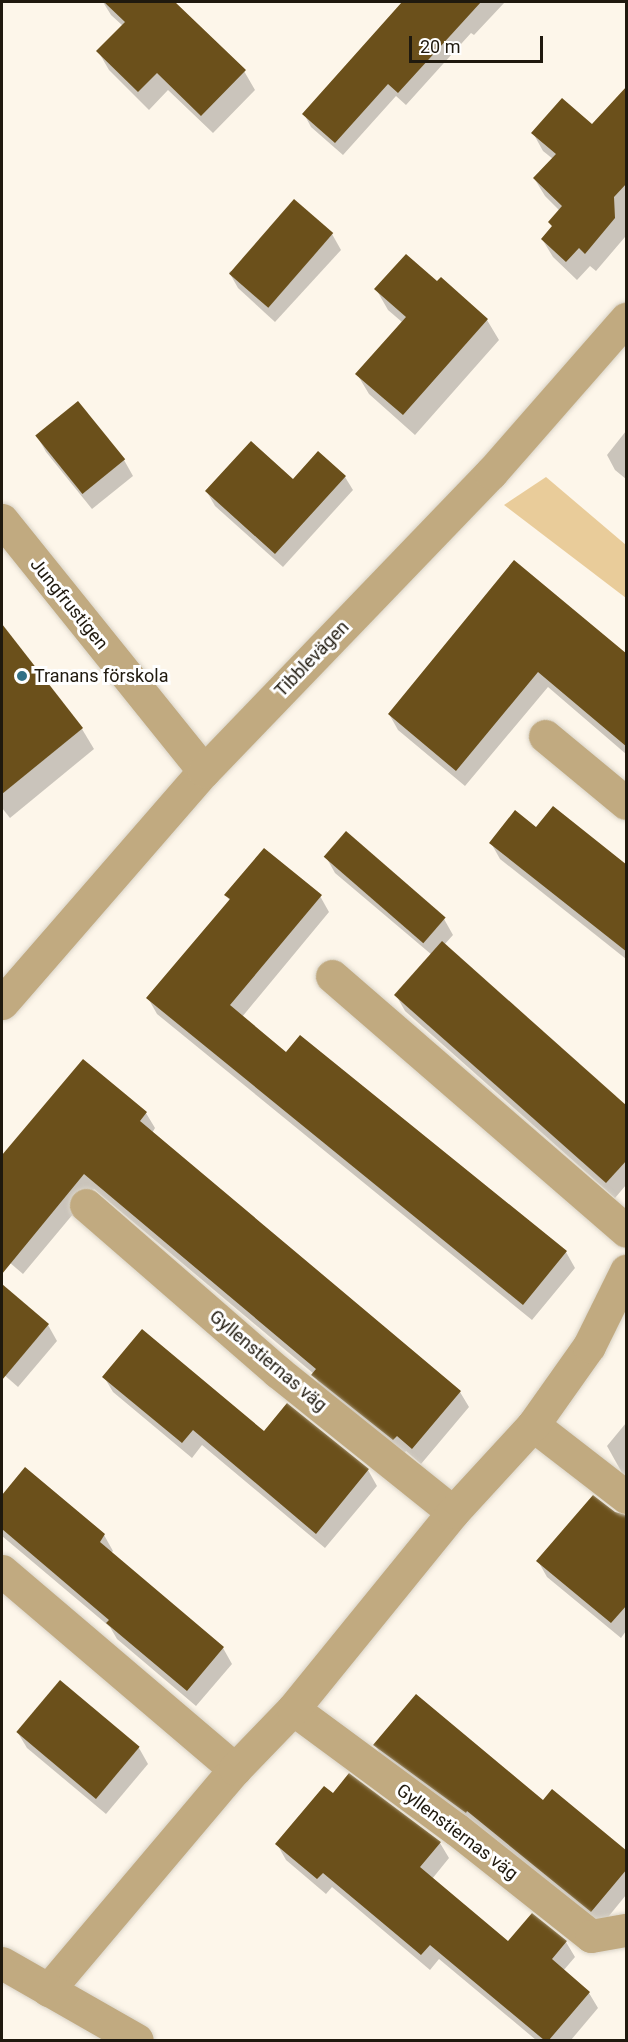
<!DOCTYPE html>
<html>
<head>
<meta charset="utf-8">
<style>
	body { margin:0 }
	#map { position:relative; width:628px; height:2042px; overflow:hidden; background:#fdf6ea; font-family:Roboto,sans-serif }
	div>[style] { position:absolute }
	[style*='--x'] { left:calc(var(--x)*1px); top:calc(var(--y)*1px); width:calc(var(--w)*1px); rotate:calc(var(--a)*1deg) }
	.green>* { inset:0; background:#e9cc9a }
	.shadow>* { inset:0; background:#0003 }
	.building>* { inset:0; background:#6b501b; transform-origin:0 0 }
	.roads { filter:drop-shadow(0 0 2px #d9d3c7) drop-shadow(0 0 2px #d9d3c7) }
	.minor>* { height:33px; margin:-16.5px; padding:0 16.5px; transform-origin:16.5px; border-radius:16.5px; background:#c1aa80 }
	.tertiary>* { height:33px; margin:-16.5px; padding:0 16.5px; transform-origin:16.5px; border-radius:16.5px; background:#c1aa80 }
	.dots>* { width:16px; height:16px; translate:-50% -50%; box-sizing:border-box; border:3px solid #fff; border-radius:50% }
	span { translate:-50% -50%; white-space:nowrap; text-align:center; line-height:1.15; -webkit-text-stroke:6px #fff; paint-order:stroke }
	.street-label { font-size:18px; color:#1f190e }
	.poi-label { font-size:18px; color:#1f190e }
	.left { translate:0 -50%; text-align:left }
	.frame { position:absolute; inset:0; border:3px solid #1f190e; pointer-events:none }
	.scale { position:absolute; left:409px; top:36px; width:134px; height:27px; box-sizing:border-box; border:3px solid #1f190e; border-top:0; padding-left:8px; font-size:18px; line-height:21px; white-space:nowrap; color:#1f190e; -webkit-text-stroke:4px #fff; paint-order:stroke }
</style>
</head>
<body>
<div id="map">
	<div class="green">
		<i style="clip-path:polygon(546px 477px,626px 545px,626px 598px,504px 505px)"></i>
	</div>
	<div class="shadow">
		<i style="clip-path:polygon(103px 2px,173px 2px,244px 71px,255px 90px,213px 133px,168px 90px,149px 110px,109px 70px,98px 51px,123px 26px,111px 15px)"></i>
		<i style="clip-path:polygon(404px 2px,505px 2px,474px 35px,471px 33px,406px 105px,396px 96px,343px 155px,311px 127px,304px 114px)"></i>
		<i style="clip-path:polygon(626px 88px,625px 237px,596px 271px,590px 266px,577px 280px,553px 257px,542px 239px,553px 228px,550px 223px,560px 211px,545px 196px,534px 178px,553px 159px,543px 151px,533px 133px,592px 127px)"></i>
		<i style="clip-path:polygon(332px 234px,341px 250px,275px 322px,238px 288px,229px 272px)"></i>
		<i style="clip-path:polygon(438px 283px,487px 320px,499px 340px,415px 435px,369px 394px,357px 374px,402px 322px,388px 310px,376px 289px)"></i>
		<i style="clip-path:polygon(626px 431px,626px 479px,615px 470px,607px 455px)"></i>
		<i style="clip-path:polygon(37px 436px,124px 460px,133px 476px,92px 509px,46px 452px)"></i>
		<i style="clip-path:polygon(345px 477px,353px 490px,283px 567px,215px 506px,207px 492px)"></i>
		<i style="clip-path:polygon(515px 563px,626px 657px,626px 754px,548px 687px,465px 786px,398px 730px,389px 714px)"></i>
		<i style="clip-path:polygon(2px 626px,82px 729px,94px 749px,10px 818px,2px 808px)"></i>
		<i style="clip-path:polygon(536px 829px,626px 867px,626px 959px,500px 859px,491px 843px)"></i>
		<i style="clip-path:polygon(346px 833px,444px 919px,453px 935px,444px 945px,626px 1108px,626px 1185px,615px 1198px,405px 1011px,396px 995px,432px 955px,335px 873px,326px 857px)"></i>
		<i style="clip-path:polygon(226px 895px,320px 896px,329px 912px,242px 1017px,286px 1054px,566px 1252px,575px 1268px,532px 1320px,157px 1014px,148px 998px,230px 901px)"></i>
		<i style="clip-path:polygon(83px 1061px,146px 1113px,155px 1128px,152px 1133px,460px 1392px,469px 1407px,421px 1464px,406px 1451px,403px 1455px,322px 1390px,314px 1374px,94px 1189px,23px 1274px,2px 1256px,2px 1158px)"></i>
		<i style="clip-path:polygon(2px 1286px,48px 1325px,57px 1341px,18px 1387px,2px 1373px)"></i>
		<i style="clip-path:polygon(104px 1377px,264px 1433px,287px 1405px,368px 1470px,377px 1486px,325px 1548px,202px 1445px,192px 1458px,113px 1392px)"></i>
		<i style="clip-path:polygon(626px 1423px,626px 1480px,607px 1446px)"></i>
		<i style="clip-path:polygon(26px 1469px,104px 1535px,113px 1551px,111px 1553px,223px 1648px,232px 1664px,196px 1706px,117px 1639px,110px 1627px,2px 1536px,2px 1498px)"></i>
		<i style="clip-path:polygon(593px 1497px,623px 1517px,626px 1517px,626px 1631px,621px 1638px,547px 1577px,538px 1561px)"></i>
		<i style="clip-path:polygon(60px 1683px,139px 1748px,148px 1764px,106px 1814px,27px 1748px,18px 1733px)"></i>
		<i style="clip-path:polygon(375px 1745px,543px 1802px,626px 1853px,626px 1895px,600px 1927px,384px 1760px)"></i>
		<i style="clip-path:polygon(333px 1795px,440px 1843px,449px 1858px,432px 1879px,508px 1943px,566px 1942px,575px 1957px,563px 1971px,589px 1993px,598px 2008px,571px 2040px,536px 2040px,439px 1959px,430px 1970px,332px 1887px,326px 1894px,286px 1860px,277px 1844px)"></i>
	</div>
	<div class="building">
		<i style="clip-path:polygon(104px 2px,175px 2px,246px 70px,201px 116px,157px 73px,138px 92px,96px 51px,125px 22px)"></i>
		<i style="clip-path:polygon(402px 2px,481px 2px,398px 93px,388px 84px,335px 143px,302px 114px)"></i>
		<i style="clip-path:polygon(627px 86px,627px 183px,614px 197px,615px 218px,585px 254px,579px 248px,566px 262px,541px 239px,552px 226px,548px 222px,562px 206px,533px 178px,556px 154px,531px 133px,562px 98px,592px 124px)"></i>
		<i style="left:294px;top:199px;width:52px;height:99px;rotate:41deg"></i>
		<i style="clip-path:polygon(406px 254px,437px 281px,441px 277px,488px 319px,403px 415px,355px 374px,406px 317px,374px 289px)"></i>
		<i style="left:78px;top:401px;width:75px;height:55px;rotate:51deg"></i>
		<i style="clip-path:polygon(251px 441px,293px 479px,318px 451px,346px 476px,275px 554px,205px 491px)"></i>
		<i style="clip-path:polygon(514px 560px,627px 654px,627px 747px,538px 672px,456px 771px,388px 714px)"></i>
		<i style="clip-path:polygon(2px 624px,83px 728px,2px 794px)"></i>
		<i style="clip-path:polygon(553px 806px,627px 865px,627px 952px,489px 843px,515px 810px,536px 827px)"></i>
		<i style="left:346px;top:831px;width:132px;height:34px;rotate:41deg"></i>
		<i style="clip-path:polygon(264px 848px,322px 895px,230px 1005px,286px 1052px,300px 1035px,567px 1251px,523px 1305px,146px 998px,230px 899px,224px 895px)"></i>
		<i style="clip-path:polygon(442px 941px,627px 1106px,627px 1160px,606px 1183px,394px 995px)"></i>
		<i style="clip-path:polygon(83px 1059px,147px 1112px,140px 1121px,461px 1391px,412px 1449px,397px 1436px,393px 1440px,311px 1375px,316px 1369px,84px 1174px,2px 1274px,2px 1155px)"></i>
		<i style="clip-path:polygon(2px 1284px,49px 1324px,2px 1380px)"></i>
		<i style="clip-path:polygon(142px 1329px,264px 1431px,287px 1403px,369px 1469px,316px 1534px,193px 1430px,182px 1443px,102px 1377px)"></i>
		<i style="clip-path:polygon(25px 1467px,105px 1534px,100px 1542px,224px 1647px,187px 1691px,106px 1623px,109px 1620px,2px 1529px,2px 1495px)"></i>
		<i style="clip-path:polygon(593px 1495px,615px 1512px,627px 1515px,627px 1605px,611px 1623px,536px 1561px)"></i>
		<i style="left:60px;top:1680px;width:104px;height:68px;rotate:40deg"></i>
		<i style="clip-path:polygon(416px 1694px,543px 1800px,552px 1789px,627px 1851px,627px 1869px,591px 1912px,467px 1811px,466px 1813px,373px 1745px)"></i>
		<i style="clip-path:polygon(349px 1773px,441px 1842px,420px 1867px,508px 1941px,532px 1913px,567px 1941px,552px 1959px,590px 1992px,549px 2040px,544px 2040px,430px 1945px,421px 1955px,323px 1873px,317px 1879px,275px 1844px,324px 1786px,333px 1793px)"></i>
	</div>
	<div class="roads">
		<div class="minor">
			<i style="--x:2;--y:520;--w:322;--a:51.2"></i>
			<i style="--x:545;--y:736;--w:105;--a:39.6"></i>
			<i style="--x:332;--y:976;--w:389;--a:40.9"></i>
			<i style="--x:2;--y:1003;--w:308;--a:-49"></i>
			<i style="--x:204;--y:771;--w:414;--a:-46.1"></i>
			<i style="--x:491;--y:473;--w:205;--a:-48.8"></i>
			<i style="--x:86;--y:1205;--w:254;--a:41"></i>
			<i style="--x:278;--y:1372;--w:224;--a:38.7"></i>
			<i style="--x:533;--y:1425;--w:118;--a:37.7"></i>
			<i style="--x:2;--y:1571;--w:306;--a:40.4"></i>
			<i style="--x:293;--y:1709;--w:202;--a:36.4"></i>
			<i style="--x:456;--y:1829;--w:172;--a:38.4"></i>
			<i style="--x:591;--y:1936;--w:36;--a:-10"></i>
			<i style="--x:48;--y:1990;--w:289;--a:-49.8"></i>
			<i style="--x:235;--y:1769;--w:83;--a:-46"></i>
			<i style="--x:293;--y:1709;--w:254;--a:-50.9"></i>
			<i style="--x:453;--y:1512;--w:118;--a:-47.4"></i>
			<i style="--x:533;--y:1425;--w:97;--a:-54.7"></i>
			<i style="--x:589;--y:1346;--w:84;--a:-63.7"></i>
		</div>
		<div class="tertiary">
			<i style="--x:2;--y:1963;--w:155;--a:29.7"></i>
		</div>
	</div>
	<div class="dots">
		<i style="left:22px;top:676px;background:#327186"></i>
	</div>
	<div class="street-label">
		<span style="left:69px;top:604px;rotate:51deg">Jungfrustigen</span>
		<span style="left:312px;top:659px;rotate:-46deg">Tibblevägen</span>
		<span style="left:268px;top:1361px;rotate:40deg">Gyllenstiernas väg</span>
		<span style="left:457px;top:1832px;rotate:37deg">Gyllenstiernas väg</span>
	</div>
	<div class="poi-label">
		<span class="left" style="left:34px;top:676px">Tranans förskola</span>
	</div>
	<div class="frame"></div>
	<div class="scale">20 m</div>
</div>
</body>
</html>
